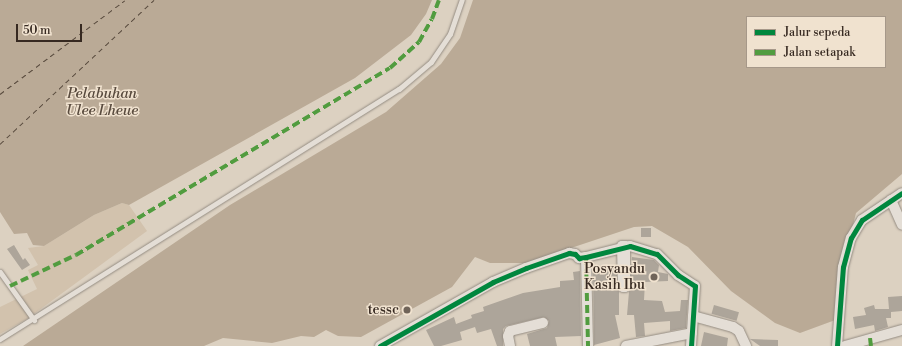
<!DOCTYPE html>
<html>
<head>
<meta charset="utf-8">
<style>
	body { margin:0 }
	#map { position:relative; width:902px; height:346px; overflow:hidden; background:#dcd1c1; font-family:"Libre Bodoni",serif }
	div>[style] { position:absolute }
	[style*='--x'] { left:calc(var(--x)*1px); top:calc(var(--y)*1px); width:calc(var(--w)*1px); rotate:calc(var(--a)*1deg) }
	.green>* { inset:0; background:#d2c2ad }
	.water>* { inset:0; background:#baaa96 }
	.ferry>* { height:1px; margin-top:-0.5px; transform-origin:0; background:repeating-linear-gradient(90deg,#594b3e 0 5px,transparent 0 9px) }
	.building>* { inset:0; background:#ada59a; transform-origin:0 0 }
	.roads { filter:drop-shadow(0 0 1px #948c82) drop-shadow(0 0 1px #948c82) }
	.lane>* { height:5px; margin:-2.5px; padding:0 2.5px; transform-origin:2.5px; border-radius:2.5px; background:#e4ded6 }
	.street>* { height:10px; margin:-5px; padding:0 5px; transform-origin:5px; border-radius:5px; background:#e4ded6 }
	.quiet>* { height:4px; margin-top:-2px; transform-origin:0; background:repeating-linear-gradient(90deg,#519c3f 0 8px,transparent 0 12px) }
	.cycleway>* { height:5px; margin:-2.5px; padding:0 2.5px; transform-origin:2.5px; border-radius:2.5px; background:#00873e }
	.dots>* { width:11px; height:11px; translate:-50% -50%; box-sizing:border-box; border:2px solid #f0e2cf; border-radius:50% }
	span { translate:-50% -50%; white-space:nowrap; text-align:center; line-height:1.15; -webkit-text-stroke:3px #f0e2cf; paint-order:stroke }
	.poi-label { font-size:14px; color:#362921 }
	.right { translate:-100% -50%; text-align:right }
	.water-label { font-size:15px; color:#594b3e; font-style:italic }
	.legend { position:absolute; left:746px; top:16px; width:140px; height:52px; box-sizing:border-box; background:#f0e2cf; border:1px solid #a69889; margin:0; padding:5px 7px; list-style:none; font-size:12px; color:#362921 }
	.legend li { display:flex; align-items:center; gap:8px; height:20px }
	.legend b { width:20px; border:1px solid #a69889 }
	.scale { position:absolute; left:16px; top:24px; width:66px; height:18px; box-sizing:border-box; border:2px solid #362921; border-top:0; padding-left:5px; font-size:12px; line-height:14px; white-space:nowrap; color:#362921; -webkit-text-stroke:3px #f0e2cf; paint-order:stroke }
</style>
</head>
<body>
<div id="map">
	<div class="green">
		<i style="clip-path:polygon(122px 203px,129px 205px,147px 231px,27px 319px,0 334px,0 307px,37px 289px,28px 270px,38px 265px,28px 248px,44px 246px,94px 215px)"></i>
	</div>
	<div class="water">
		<i style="clip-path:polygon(0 0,432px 0,426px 14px,411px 35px,355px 78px,129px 205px,122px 203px,94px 215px,44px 246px,33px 245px,27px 233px,14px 234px,0 212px)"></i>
		<i style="clip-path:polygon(evenodd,473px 0,902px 0,902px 174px,856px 213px,842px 269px,838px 319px,800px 333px,775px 323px,731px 291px,688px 247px,652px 226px,634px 227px,526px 263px,490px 263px,475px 257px,452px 287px,361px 337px,338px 336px,326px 330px,314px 337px,301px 336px,272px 343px,223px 338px,204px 346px,23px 346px,230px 205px,386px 112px,441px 64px,460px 38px,473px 0,747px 17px,885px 17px,885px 67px,747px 67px,747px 17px)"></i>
	</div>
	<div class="ferry">
		<i style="--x:0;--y:94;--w:156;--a:-36.9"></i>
		<i style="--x:0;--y:144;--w:211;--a:-43.1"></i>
	</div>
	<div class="building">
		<i style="left:641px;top:228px;width:10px;height:9px"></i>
		<i style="clip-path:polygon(14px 245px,23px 260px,25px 258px,30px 265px,22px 270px,7px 249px)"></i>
		<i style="clip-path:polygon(632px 257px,654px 260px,659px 265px,658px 272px,668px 274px,668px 281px,645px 282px,644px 300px,662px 301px,665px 312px,680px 311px,681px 300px,688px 300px,686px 328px,670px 331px,670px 321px,644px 323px,645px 336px,636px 337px,634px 315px,627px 315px)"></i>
		<i style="clip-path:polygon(593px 266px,616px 267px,619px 292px,619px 315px,615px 315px,620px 338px,594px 345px)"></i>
		<i style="clip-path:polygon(580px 271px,581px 336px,555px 337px,557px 346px,530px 346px,527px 334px,547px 328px,549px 321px,544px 317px,506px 326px,503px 329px,503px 346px,497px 346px,491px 329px,477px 333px,475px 327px,460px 332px,462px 340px,441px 346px,434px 346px,426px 330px,454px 317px,456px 324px,472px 318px,471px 315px,484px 311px,483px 307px,523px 293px,560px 287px,560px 281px,574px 280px,573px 272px)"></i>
		<i style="clip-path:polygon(902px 296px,902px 311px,891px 312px,891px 318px,886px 318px,888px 327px,875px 331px,874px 325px,855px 329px,853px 317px,866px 315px,864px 308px,874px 305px,875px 309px,889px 309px,888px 297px)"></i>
		<i style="left:714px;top:305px;width:26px;height:9px;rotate:16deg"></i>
		<i style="clip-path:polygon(704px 332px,728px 338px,727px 346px,701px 346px)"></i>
		<i style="clip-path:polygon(750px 339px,778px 340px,778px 346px,760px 346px)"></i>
	</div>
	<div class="roads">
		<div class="lane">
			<i style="--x:0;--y:272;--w:59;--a:54.7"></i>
			<i style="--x:0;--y:339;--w:471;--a:-32.1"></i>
			<i style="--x:399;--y:89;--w:42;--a:-40.2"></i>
			<i style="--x:431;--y:62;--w:34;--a:-56"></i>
			<i style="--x:450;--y:34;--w:36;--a:-71"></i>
		</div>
		<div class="street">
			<i style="--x:891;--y:200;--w:27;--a:66"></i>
			<i style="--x:622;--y:246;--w:3;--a:0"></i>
			<i style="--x:625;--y:246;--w:41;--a:90"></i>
			<i style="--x:625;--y:287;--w:2;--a:180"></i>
			<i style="--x:623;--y:287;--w:41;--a:-91.4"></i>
			<i style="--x:586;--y:257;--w:89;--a:88.7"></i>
			<i style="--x:693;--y:316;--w:41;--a:15.4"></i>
			<i style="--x:733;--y:327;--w:7;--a:34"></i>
			<i style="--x:739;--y:331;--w:17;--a:65"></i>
			<i style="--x:380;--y:346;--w:130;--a:-29.5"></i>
			<i style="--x:493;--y:282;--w:36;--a:-23"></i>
			<i style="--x:526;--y:268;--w:46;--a:-19.2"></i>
			<i style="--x:569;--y:253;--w:6;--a:9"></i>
			<i style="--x:575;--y:254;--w:6;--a:45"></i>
			<i style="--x:579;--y:258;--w:7;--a:-8"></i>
			<i style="--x:586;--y:257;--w:45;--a:-14"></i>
			<i style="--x:630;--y:246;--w:28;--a:17"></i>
			<i style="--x:657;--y:254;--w:30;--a:45"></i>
			<i style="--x:678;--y:275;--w:20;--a:33"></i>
			<i style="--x:695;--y:286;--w:60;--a:93.8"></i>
			<i style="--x:510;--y:346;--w:10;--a:-101"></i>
			<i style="--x:508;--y:336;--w:5;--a:-68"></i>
			<i style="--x:510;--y:331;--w:34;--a:-14"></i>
			<i style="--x:626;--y:346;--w:67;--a:-11.1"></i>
			<i style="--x:837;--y:346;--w:79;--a:-85.7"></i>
			<i style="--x:843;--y:267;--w:30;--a:-75"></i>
			<i style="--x:851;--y:238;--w:21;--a:-59"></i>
			<i style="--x:862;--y:220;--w:48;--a:-34"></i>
			<i style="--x:845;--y:346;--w:59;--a:-15.7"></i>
		</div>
	</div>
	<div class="quiet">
		<i style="--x:586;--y:257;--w:89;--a:88.7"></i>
		<i style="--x:10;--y:286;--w:73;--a:-25.2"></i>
		<i style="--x:76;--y:255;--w:365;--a:-30.8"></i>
		<i style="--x:390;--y:68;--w:39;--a:-42"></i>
		<i style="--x:419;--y:42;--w:26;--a:-61"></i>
		<i style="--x:432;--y:19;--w:20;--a:-70"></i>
		<i style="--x:870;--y:338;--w:8;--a:83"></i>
	</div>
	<div class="cycleway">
		<i style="--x:380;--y:346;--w:130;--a:-29.5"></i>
		<i style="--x:493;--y:282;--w:36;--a:-23"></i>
		<i style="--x:526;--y:268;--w:46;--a:-19.2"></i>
		<i style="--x:569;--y:253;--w:6;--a:9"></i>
		<i style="--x:575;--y:254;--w:6;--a:45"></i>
		<i style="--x:579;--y:258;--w:7;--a:-8"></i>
		<i style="--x:586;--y:257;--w:45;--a:-14"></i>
		<i style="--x:630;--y:246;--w:28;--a:17"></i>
		<i style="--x:657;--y:254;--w:30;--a:45"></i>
		<i style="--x:678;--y:275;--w:20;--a:33"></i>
		<i style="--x:695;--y:286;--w:60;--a:93.8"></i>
		<i style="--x:837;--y:346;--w:79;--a:-85.7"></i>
		<i style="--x:843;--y:267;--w:30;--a:-75"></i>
		<i style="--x:851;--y:238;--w:21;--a:-59"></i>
		<i style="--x:862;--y:220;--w:48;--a:-34"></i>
	</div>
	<div class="dots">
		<i style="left:654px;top:277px;background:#706459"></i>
		<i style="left:407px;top:310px;background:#706459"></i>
	</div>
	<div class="poi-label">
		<span class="right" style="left:645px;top:277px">Posyandu<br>Kasih Ibu</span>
		<span class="right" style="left:399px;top:310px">tessc</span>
	</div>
	<div class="water-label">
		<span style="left:102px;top:102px">Pelabuhan<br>Ulee Lheue</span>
	</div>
	<ul class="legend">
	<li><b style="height:5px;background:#00873e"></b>Jalur sepeda</li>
	<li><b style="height:5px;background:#519c3f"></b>Jalan setapak</li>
	</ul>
	<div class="scale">50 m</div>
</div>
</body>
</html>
